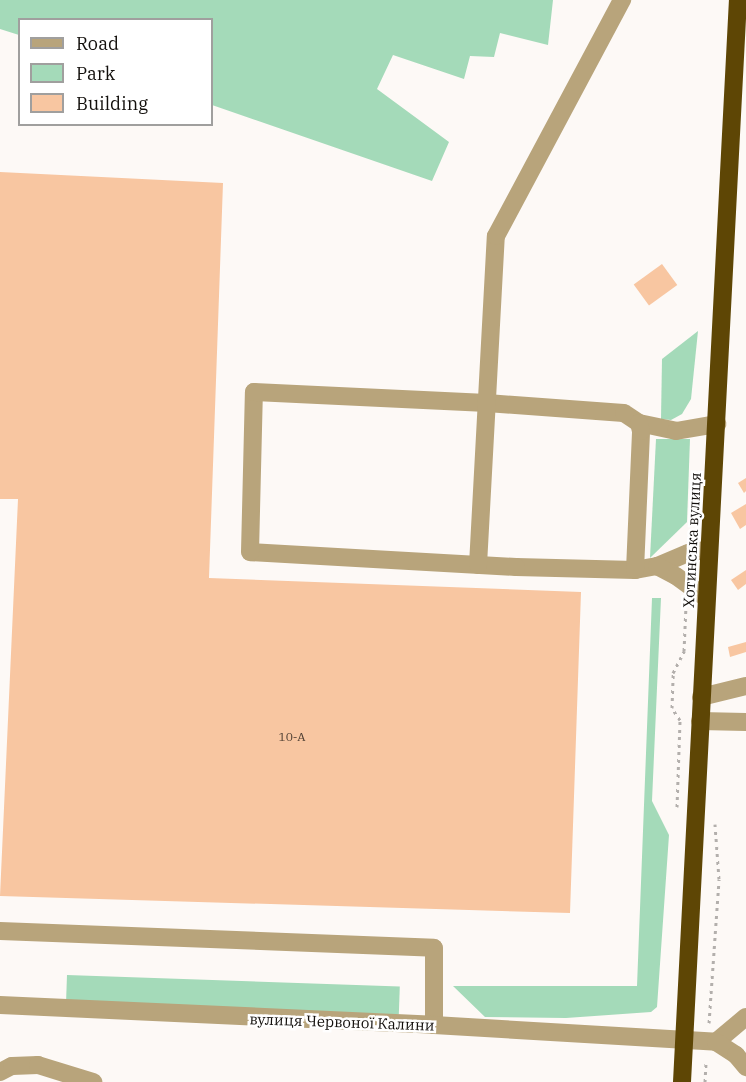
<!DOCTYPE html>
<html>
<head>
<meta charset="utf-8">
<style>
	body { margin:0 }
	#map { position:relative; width:746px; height:1082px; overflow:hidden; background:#fdf9f6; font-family:"IBM Plex Serif",serif }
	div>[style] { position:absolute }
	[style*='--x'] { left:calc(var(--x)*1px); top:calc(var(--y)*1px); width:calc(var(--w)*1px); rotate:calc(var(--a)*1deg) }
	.green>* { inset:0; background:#a4dab9; transform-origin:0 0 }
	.building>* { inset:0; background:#f8c6a1; transform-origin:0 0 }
	.path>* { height:3px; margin-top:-1.5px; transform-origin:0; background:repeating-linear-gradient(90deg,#b3afac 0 3px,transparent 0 7.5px) }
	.minor>* { height:18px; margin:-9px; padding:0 9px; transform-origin:9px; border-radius:9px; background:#b8a47b }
	.highway>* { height:18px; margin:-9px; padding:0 9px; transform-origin:9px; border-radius:9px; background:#5e4605 }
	span { translate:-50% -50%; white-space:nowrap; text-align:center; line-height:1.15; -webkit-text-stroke:5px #fff; paint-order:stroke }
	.number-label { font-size:12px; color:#4c3d31 }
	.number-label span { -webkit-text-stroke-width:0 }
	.street-label { font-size:15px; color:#120f0c }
	.legend { position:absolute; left:18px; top:18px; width:195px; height:108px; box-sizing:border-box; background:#fff; border:2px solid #a09f9e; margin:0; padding:8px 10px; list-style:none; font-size:18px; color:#120f0c }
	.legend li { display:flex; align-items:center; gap:12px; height:30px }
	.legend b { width:30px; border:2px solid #a09f9e }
</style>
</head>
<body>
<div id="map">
	<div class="green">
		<i style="clip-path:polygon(0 0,553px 0,548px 45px,500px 33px,494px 57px,470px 56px,464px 79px,393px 55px,377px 89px,449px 142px,432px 181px,212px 105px,212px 20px,20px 20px,19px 35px,0 29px)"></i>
		<i style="clip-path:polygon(698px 331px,691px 399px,682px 414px,671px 420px,661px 419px,662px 359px)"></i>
		<i style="clip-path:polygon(656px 439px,690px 439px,687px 522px,650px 558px)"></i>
		<i style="clip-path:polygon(652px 598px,661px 598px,652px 801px,669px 835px,657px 1007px,651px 1012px,566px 1018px,485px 1017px,453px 986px,637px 986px)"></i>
		<i style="left:67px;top:975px;width:333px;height:28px;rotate:2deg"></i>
	</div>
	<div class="building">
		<i style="clip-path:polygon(0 172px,223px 183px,209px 578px,581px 592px,570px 913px,0 896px,18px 499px,0 499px)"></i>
		<i style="left:662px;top:264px;width:26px;height:35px;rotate:54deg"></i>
		<i style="clip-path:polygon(746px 478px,746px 491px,744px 493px,738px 483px)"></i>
		<i style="clip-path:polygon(746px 504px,746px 525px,740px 529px,731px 513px)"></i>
		<i style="clip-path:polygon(746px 570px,746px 584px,738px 590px,731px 580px)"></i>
		<i style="clip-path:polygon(746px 642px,746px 652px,730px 657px,728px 647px)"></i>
	</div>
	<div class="path">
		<i style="--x:677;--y:807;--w:87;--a:-88"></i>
		<i style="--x:680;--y:720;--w:14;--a:-124"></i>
		<i style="--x:672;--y:708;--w:35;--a:-88"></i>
		<i style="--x:673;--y:673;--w:25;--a:-63"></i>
		<i style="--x:684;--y:651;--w:45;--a:-87.5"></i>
		<i style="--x:709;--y:1023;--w:144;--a:-86"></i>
		<i style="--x:719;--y:879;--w:55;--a:-94.2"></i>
		<i style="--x:705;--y:1082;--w:22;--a:-87"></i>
	</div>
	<div class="minor">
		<i style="--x:709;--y:549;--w:21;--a:169"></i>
		<i style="--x:688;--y:553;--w:34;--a:157"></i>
		<i style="--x:657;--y:566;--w:22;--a:170"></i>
		<i style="--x:635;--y:570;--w:119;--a:-178.6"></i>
		<i style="--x:516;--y:567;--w:266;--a:-176.8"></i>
		<i style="--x:250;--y:552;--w:160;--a:-88.6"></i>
		<i style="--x:254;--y:392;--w:233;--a:2.7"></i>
		<i style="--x:487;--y:403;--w:137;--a:4.2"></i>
		<i style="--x:624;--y:413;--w:18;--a:34"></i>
		<i style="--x:639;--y:423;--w:38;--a:12"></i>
		<i style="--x:676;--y:431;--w:42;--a:-9.7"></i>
		<i style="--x:478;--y:565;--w:329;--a:-86.9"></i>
		<i style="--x:496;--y:236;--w:268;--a:-61.9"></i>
		<i style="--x:657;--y:566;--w:21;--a:28"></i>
		<i style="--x:676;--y:576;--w:37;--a:36"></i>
		<i style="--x:635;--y:570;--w:139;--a:-87.5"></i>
		<i style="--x:641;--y:431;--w:8;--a:-104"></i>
		<i style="--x:701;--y:697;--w:46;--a:-13.7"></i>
		<i style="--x:700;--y:721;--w:46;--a:1.2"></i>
		<i style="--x:0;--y:931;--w:434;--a:2.2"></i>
		<i style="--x:434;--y:948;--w:77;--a:90"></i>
		<i style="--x:0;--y:1005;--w:434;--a:2.6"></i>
		<i style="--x:434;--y:1025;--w:283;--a:3.4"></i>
		<i style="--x:716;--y:1042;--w:39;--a:-40"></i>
		<i style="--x:716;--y:1042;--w:24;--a:33"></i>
		<i style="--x:736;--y:1055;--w:16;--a:50"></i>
		<i style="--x:0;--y:1072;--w:13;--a:-27"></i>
		<i style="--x:12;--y:1066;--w:26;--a:-2"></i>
		<i style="--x:38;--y:1065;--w:58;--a:17.2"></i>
	</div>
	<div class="highway">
		<i style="--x:682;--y:1082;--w:1083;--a:-87.04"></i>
	</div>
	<div class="number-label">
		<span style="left:292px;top:737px">10-А</span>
	</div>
	<div class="street-label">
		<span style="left:692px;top:540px;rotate:-87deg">Хотинська вулиця</span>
		<span style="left:342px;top:1022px;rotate:2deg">вулиця Червоної Калини</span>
	</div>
	<ul class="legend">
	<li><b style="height:8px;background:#b8a47b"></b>Road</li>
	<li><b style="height:16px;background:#a4dab9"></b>Park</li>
	<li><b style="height:16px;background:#f8c6a1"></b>Building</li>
	</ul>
</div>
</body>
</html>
